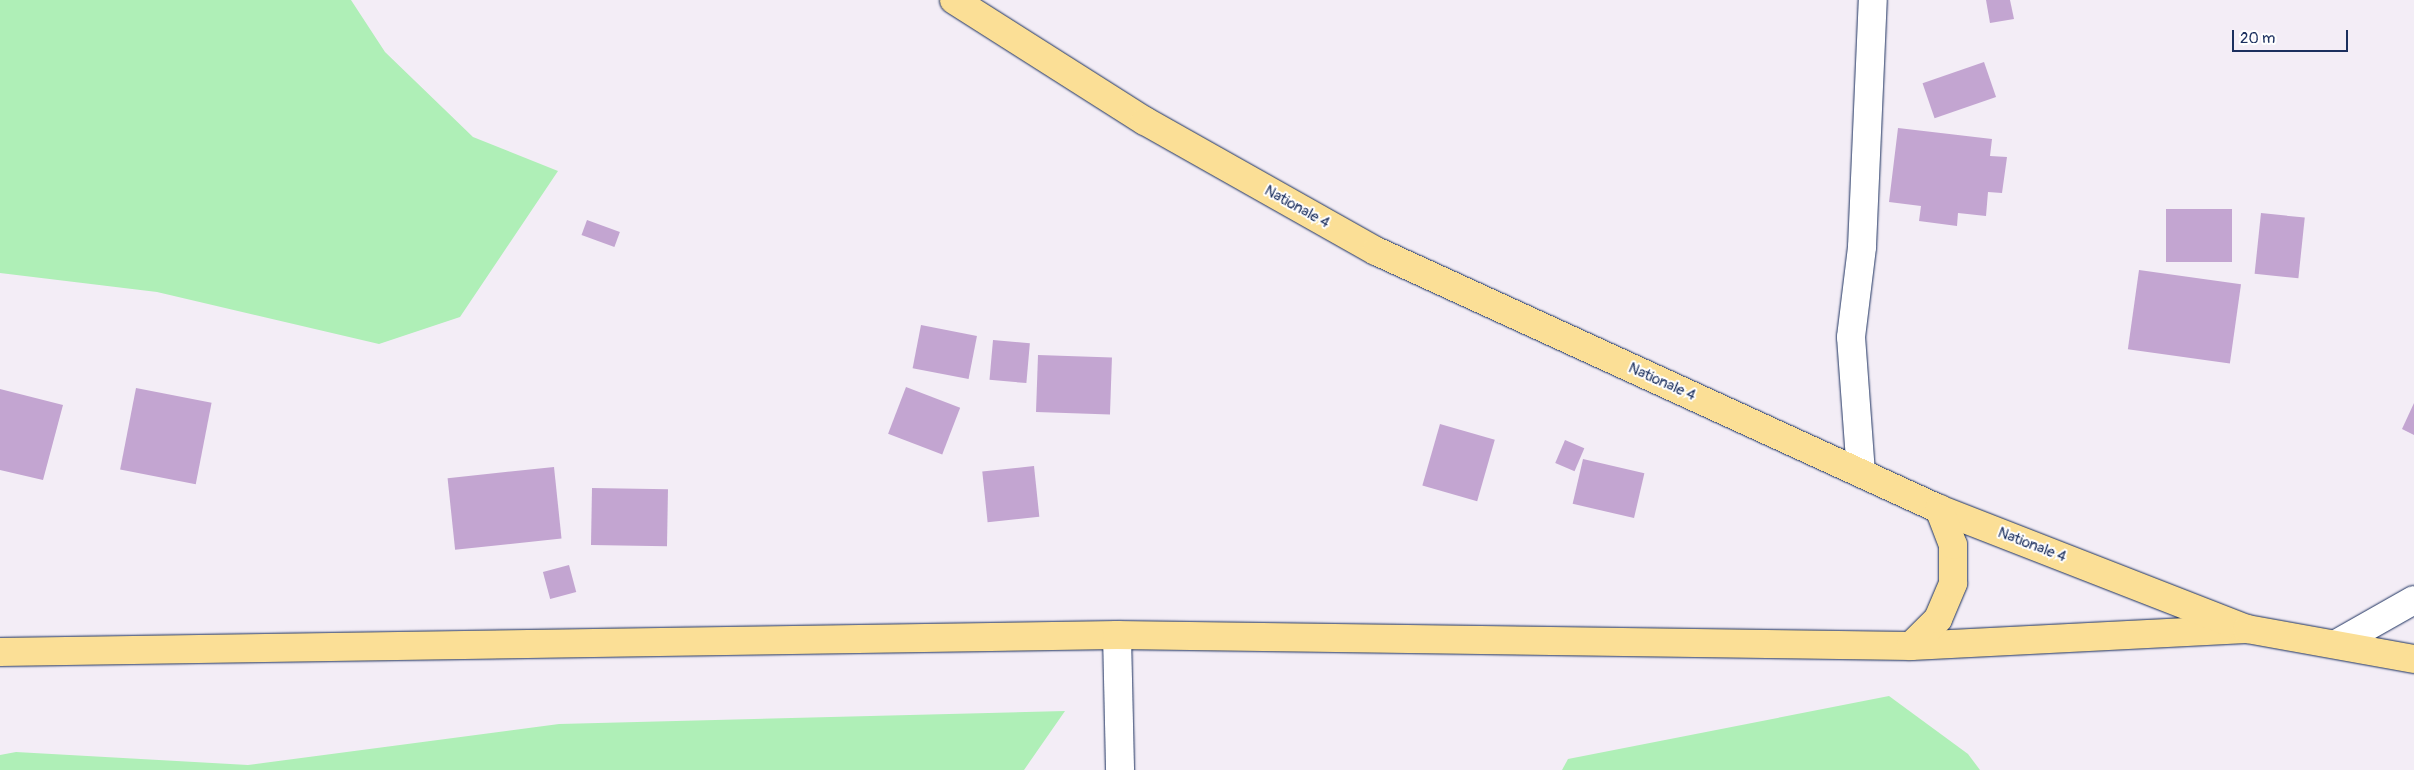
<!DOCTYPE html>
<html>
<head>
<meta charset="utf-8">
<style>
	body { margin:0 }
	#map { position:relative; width:2414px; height:770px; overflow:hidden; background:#f3edf6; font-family:Pangolin,sans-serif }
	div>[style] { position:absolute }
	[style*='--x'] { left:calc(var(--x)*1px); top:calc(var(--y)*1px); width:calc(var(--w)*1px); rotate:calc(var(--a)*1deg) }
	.green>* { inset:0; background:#afefb7 }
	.building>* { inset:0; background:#c3a5d1; transform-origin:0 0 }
	.roads { filter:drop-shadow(0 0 1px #1b2f5e) drop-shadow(0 0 1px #1b2f5e) }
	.minor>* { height:28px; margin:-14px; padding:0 14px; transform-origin:14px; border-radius:14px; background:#fff }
	.major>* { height:28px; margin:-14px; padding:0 14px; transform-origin:14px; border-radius:14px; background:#fbdf96 }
	.highway>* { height:28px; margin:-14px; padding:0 14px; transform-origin:14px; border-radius:14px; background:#fbdf96 }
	span { translate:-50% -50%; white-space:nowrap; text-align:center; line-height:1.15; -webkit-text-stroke:4px #fff; paint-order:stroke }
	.street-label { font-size:15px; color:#1b2f5e }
	.scale { position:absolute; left:2232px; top:30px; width:116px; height:22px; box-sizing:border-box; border:2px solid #1b2f5e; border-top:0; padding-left:6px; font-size:15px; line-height:18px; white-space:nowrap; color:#1b2f5e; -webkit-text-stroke:4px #fff; paint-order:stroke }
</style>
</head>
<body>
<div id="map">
	<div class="green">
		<i style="clip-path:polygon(0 0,351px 0,385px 52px,473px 137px,558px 171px,460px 317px,379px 344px,157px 292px,0 273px)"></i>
		<i style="clip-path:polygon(1889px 696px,1968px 754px,1980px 770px,1562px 770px,1568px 759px)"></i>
		<i style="clip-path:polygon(1065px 711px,1024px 770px,0 770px,0 755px,16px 752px,248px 765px,559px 724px)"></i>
	</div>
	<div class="building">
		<i style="clip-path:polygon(1986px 0,2010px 0,2014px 19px,1990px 23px)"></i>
		<i style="left:1984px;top:62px;width:37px;height:65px;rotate:71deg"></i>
		<i style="clip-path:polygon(1898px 128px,1992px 139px,1990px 156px,2007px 157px,2002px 193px,1988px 192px,1986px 216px,1958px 213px,1957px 226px,1919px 221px,1921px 206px,1889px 202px)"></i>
		<i style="left:2166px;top:209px;width:66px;height:53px"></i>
		<i style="left:2261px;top:213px;width:44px;height:61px;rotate:6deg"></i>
		<i style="left:587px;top:220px;width:35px;height:16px;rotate:20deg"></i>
		<i style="left:2139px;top:270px;width:103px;height:80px;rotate:8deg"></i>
		<i style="left:921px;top:325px;width:57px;height:44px;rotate:11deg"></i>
		<i style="left:993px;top:340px;width:37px;height:40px;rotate:5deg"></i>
		<i style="left:1038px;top:355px;width:74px;height:57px;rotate:2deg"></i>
		<i style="left:906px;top:387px;width:58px;height:50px;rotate:21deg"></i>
		<i style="left:136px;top:388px;width:77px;height:83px;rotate:11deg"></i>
		<i style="clip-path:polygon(0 389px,63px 405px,43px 480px,0 470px)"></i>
		<i style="clip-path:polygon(2414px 403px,2414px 435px,2402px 429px)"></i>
		<i style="left:1440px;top:424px;width:57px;height:64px;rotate:16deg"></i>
		<i style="left:1565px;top:440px;width:21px;height:25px;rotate:23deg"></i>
		<i style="left:1583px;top:459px;width:63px;height:46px;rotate:13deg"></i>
		<i style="left:1034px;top:466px;width:51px;height:52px;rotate:84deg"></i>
		<i style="left:554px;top:467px;width:72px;height:107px;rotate:84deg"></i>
		<i style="left:592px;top:488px;width:76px;height:57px;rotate:1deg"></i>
		<i style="left:569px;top:565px;width:28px;height:27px;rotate:75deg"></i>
	</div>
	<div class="roads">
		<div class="minor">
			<i style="--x:1861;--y:473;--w:136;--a:-94.2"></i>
			<i style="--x:1851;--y:337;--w:91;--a:-83"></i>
			<i style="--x:1862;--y:247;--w:247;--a:-87.5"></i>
			<i style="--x:1117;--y:635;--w:135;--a:88.7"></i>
			<i style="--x:2338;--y:643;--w:87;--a:-29.5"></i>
		</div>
		<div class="major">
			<i style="--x:0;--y:652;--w:1117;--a:-0.87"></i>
			<i style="--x:1117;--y:635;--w:794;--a:0.79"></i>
			<i style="--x:1911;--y:646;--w:336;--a:-2.9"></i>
		</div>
		<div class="highway">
			<i style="--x:954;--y:0;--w:226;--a:32.4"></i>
			<i style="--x:1145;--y:121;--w:265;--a:29.4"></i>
			<i style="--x:1376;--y:251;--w:619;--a:24.62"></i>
			<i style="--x:1939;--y:509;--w:331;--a:21.3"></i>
			<i style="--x:2247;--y:629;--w:170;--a:10.2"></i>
			<i style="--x:1911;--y:646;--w:38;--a:-45"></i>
			<i style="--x:1938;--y:619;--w:39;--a:-67"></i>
			<i style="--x:1953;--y:583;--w:38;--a:-90"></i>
			<i style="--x:1953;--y:545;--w:39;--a:-111"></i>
		</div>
	</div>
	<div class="street-label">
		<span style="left:1297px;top:207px;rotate:29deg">Nationale 4</span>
		<span style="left:1662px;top:382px;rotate:24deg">Nationale 4</span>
		<span style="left:2032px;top:545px;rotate:21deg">Nationale 4</span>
	</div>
	<div class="scale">20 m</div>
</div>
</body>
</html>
